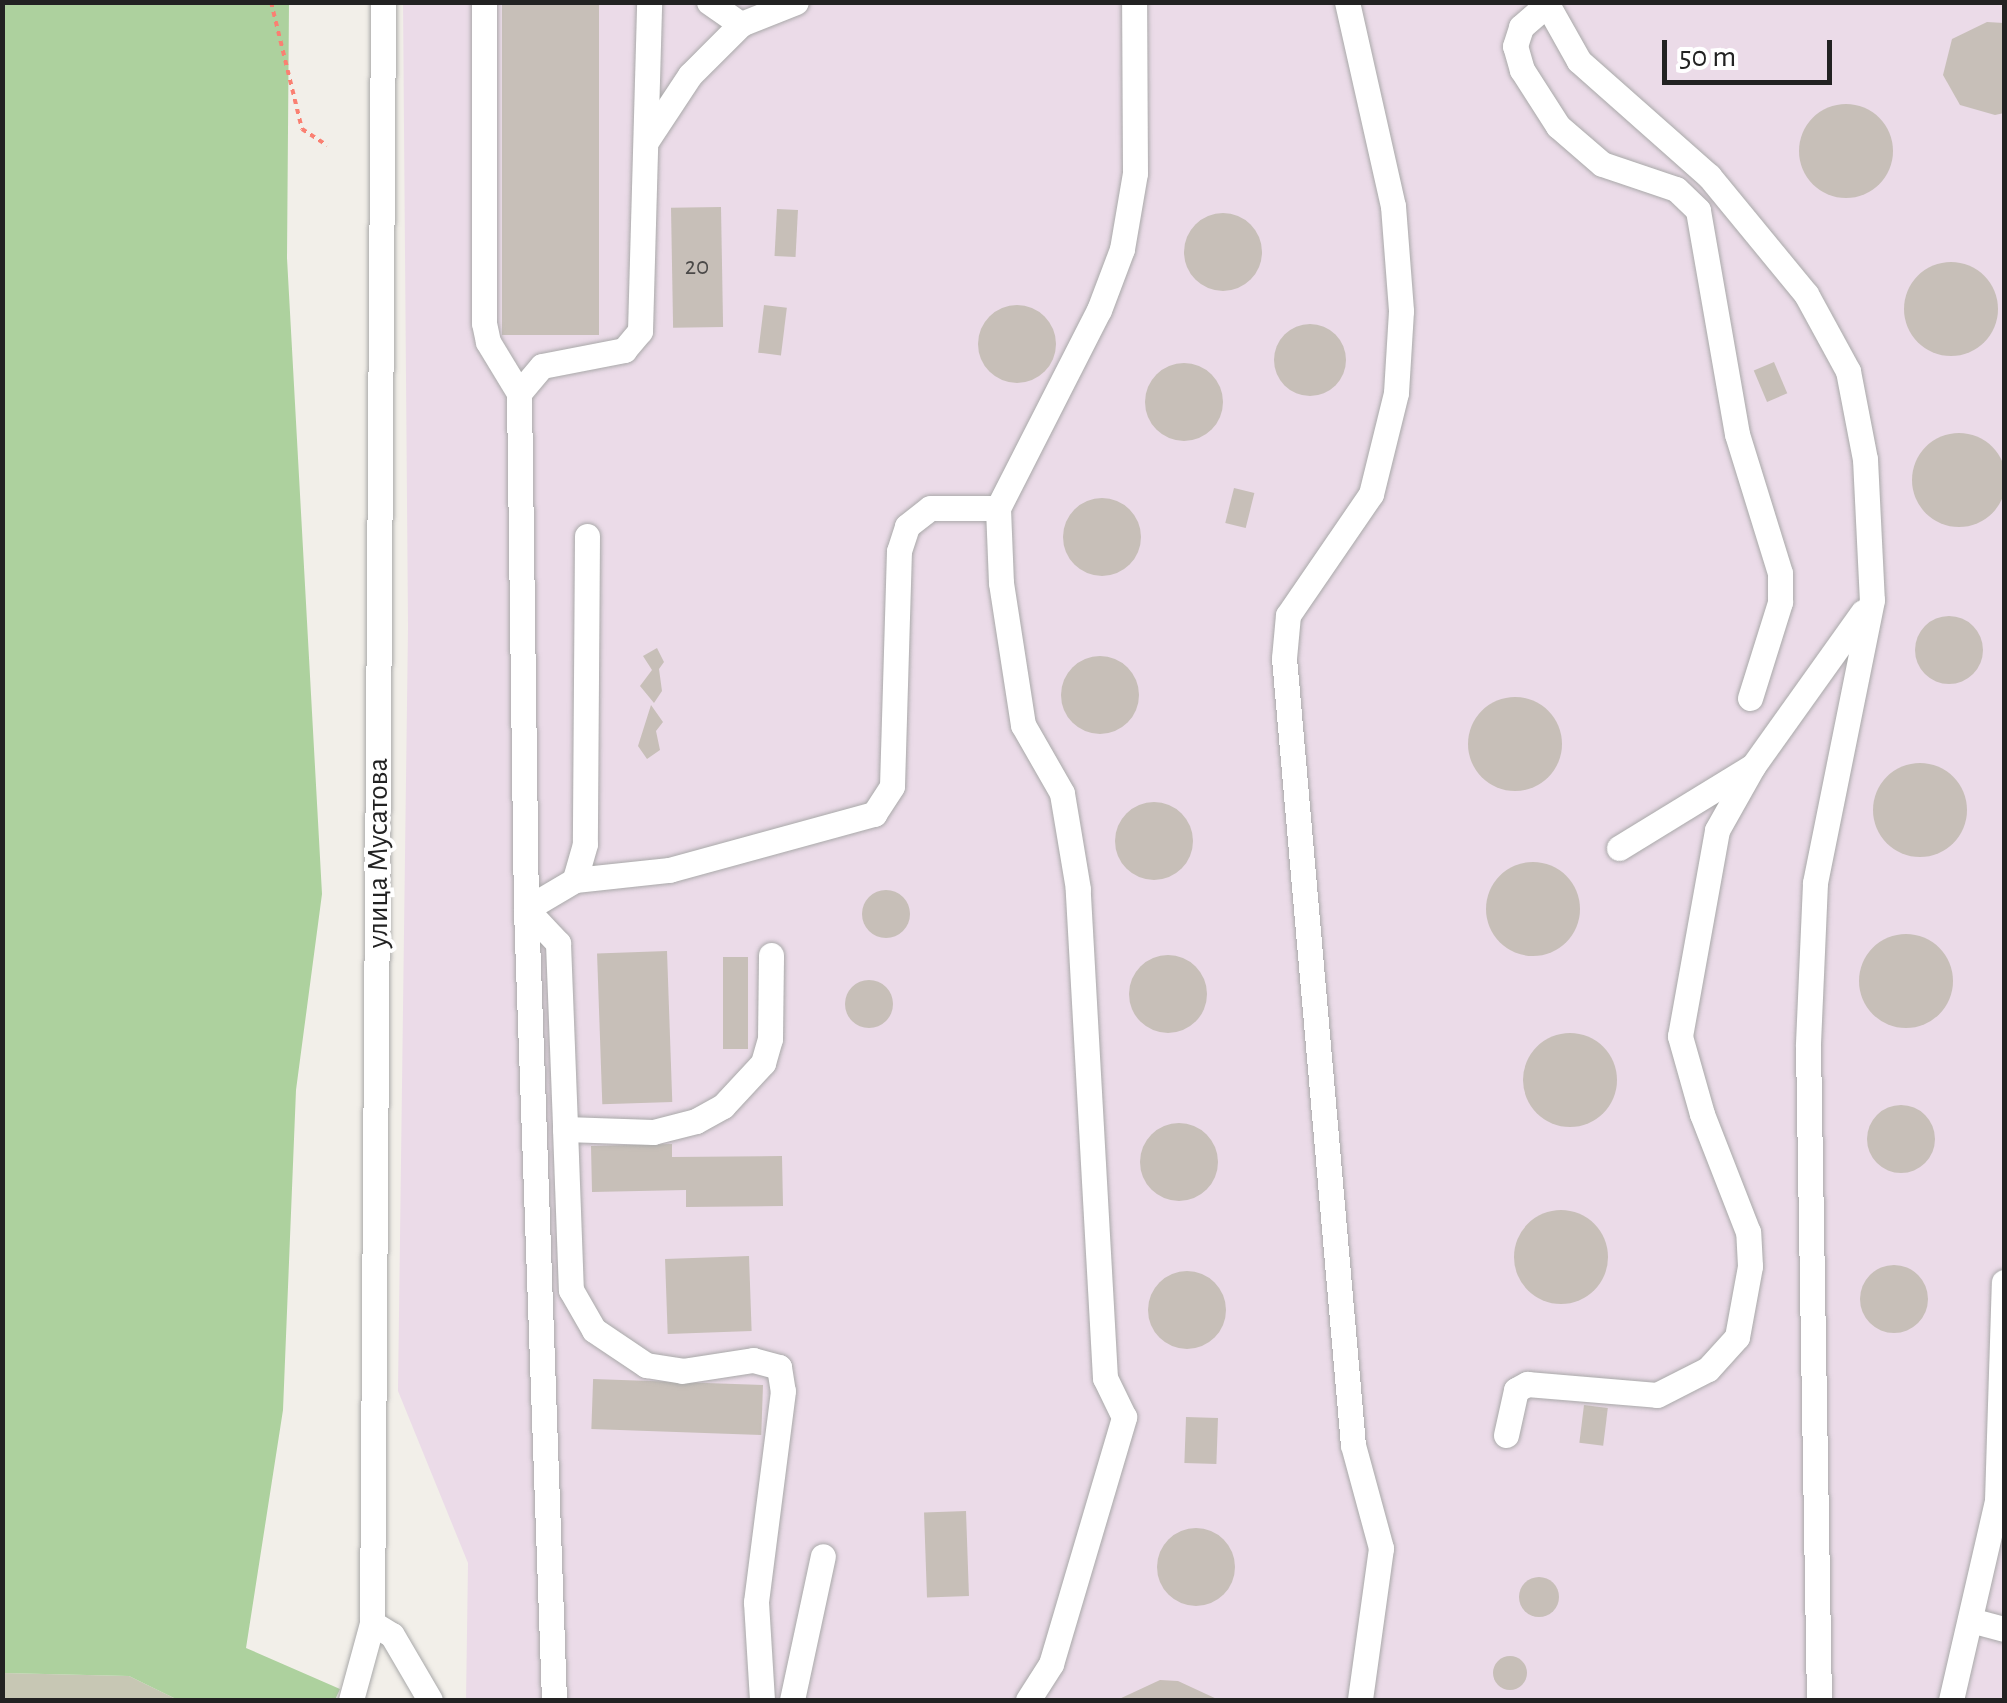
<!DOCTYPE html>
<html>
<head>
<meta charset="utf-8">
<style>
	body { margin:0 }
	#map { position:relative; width:2007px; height:1703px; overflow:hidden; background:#f2efe9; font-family:"Alegreya Sans",sans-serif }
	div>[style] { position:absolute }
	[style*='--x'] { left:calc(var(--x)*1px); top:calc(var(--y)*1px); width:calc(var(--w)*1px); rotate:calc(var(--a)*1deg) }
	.industrial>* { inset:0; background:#ebdbe8 }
	.construction>* { inset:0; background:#c7c7b4 }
	.forest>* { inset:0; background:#add19e }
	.building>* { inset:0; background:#c7bfb8; transform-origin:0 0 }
	.round { border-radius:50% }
	.path>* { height:4px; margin-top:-2px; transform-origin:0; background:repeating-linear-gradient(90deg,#fa8072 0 5px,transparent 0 10px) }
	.roads { filter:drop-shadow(0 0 2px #a9a9a9) drop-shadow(0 0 2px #a9a9a9) }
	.minor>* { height:25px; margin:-12.5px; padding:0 12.5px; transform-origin:12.5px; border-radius:12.5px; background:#fff }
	span { translate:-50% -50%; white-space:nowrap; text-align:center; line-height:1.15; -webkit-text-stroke:8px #fff; paint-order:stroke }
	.number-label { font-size:25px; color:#4b4948 }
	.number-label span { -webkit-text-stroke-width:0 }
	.street-label { font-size:30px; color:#222 }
	.frame { position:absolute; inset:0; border:5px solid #222; pointer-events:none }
	.scale { position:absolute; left:1662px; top:40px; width:170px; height:45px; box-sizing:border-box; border:5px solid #222; border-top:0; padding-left:12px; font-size:30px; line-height:35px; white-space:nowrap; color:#222; -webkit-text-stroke:8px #fff; paint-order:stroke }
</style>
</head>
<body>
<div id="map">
	<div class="industrial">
		<i style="clip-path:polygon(403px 3px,2004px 3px,2004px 1700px,466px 1700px,468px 1563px,398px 1391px,408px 627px)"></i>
	</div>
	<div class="construction">
		<i style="clip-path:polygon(3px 1673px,129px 1676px,178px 1700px,3px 1700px)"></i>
	</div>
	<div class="forest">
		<i style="clip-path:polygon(3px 2px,289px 3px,287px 258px,322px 894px,296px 1090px,283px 1410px,246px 1648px,340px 1689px,335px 1700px,178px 1700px,129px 1676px,3px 1673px)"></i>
	</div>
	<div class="building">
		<i style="left:502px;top:2px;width:97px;height:333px"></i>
		<i style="clip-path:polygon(1987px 22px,2004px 23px,2004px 113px,1995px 115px,1960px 105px,1943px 75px,1952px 39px)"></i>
		<i class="round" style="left:1799px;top:104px;width:94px;height:94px"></i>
		<i style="left:721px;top:207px;width:120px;height:50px;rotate:89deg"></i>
		<i style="left:777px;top:209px;width:21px;height:47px;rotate:3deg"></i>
		<i class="round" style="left:1184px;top:213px;width:78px;height:78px"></i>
		<i class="round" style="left:1904px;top:262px;width:94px;height:94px"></i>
		<i style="left:764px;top:305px;width:23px;height:48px;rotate:7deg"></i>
		<i class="round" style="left:978px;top:305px;width:78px;height:78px"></i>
		<i class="round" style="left:1274px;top:324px;width:72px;height:72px"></i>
		<i style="left:1774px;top:362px;width:34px;height:22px;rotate:67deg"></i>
		<i class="round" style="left:1145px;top:363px;width:78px;height:78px"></i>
		<i class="round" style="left:1912px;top:433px;width:94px;height:94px"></i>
		<i style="left:1234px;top:488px;width:21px;height:36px;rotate:14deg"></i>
		<i class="round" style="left:1063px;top:498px;width:78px;height:78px"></i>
		<i class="round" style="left:1915px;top:616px;width:68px;height:68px"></i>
		<i style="clip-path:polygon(657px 648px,664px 662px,659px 669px,662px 691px,654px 703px,640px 686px,652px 670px,643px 656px)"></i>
		<i class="round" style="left:1061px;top:656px;width:78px;height:78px"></i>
		<i class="round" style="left:1468px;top:697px;width:94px;height:94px"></i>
		<i style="clip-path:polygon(651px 705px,663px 722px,656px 731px,660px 750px,647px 759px,638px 746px)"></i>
		<i class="round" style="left:1873px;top:763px;width:94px;height:94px"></i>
		<i class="round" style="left:1115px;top:802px;width:78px;height:78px"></i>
		<i class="round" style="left:1486px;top:862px;width:94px;height:94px"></i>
		<i class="round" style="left:862px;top:890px;width:48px;height:48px"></i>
		<i class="round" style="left:1859px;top:934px;width:94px;height:94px"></i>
		<i style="left:667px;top:951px;width:151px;height:70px;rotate:88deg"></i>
		<i class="round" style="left:1129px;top:955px;width:78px;height:78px"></i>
		<i style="left:723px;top:957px;width:25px;height:92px"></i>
		<i class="round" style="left:845px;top:980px;width:48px;height:48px"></i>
		<i class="round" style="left:1523px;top:1033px;width:94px;height:94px"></i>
		<i class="round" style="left:1867px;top:1105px;width:68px;height:68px"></i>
		<i class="round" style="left:1140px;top:1123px;width:78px;height:78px"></i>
		<i style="clip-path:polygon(672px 1144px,672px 1157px,782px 1156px,783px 1206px,686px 1207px,686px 1190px,592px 1192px,591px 1146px)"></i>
		<i class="round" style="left:1514px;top:1210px;width:94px;height:94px"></i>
		<i style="left:749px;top:1256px;width:75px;height:84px;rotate:88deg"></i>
		<i class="round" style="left:1860px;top:1265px;width:68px;height:68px"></i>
		<i class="round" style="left:1148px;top:1271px;width:78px;height:78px"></i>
		<i style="left:763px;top:1385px;width:50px;height:170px;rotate:92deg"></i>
		<i style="left:1584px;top:1405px;width:24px;height:38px;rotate:7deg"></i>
		<i style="left:1186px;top:1417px;width:32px;height:46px;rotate:2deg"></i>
		<i style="left:966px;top:1511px;width:85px;height:42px;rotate:88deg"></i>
		<i class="round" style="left:1157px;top:1528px;width:78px;height:78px"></i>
		<i class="round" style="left:1519px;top:1577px;width:40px;height:40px"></i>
		<i class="round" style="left:1493px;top:1656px;width:34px;height:34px"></i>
		<i style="clip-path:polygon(1160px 1680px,1178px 1681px,1219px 1700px,1117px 1700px)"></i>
	</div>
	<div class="path">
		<i style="--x:271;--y:2;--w:131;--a:76.3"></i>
		<i style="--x:302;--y:129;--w:30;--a:33"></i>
	</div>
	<div class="roads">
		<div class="minor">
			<i style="--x:484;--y:2;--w:321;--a:90"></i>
			<i style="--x:484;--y:323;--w:19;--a:78"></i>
			<i style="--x:488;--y:342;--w:60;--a:58.7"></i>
			<i style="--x:709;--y:2;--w:39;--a:35"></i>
			<i style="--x:741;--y:24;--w:59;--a:-21.8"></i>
			<i style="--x:1347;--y:2;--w:209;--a:77.3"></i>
			<i style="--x:1393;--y:206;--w:105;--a:85.6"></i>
			<i style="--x:1401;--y:311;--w:82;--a:93.5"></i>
			<i style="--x:1396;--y:393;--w:104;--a:103.9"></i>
			<i style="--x:1371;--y:494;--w:147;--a:124.4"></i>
			<i style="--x:1288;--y:615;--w:43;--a:95.3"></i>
			<i style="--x:1284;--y:658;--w:790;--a:84.99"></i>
			<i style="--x:1353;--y:1445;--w:107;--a:74.8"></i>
			<i style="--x:1381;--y:1548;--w:153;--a:97.9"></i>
			<i style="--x:647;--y:140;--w:78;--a:-56.5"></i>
			<i style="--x:690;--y:75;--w:72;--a:-45"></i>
			<i style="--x:587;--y:536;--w:308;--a:90.4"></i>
			<i style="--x:585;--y:844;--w:37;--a:106"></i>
			<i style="--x:575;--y:880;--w:57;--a:149.4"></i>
			<i style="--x:526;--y:909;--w:47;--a:46.7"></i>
			<i style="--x:558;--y:943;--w:186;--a:87.8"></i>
			<i style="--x:565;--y:1129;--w:88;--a:2"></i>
			<i style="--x:653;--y:1132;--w:44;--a:-14.3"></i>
			<i style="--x:696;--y:1121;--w:31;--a:-29"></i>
			<i style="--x:723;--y:1106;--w:59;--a:-47.1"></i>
			<i style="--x:763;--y:1063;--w:25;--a:-74"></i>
			<i style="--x:770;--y:1039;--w:84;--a:-89.3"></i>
			<i style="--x:1750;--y:698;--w:101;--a:-72.6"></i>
			<i style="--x:1780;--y:602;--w:29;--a:-90"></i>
			<i style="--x:1780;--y:573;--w:145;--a:-107.2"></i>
			<i style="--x:1737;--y:434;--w:227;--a:-99.9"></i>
			<i style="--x:1698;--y:210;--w:30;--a:-136"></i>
			<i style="--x:1676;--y:189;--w:78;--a:-161.3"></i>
			<i style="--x:1602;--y:164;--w:58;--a:-139.2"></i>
			<i style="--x:1558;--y:126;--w:67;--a:-122.7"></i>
			<i style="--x:1522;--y:70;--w:25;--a:-106"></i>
			<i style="--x:1515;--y:46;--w:20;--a:-72"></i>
			<i style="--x:1521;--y:27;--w:35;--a:-41"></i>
			<i style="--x:1547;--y:4;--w:65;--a:60.7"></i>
			<i style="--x:1579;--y:61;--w:174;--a:41.5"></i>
			<i style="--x:1709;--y:176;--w:153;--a:50.6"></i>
			<i style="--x:1806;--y:294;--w:88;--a:61.4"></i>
			<i style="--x:1848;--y:371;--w:90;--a:79.1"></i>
			<i style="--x:1865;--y:459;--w:141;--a:87.2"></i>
			<i style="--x:1872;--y:600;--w:289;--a:101.4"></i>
			<i style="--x:1815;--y:883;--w:163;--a:92.5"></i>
			<i style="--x:1808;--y:1046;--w:654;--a:89.04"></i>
			<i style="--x:1619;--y:848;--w:157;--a:-31.5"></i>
			<i style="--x:1753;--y:766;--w:189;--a:-54.5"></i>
			<i style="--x:575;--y:880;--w:95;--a:-6.1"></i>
			<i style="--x:669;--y:870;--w:213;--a:-15.3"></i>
			<i style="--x:874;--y:814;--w:33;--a:-57"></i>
			<i style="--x:892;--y:786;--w:235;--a:-88.3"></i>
			<i style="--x:899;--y:551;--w:26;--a:-72"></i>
			<i style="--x:907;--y:526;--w:29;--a:-38"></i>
			<i style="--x:930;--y:508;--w:68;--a:0"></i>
			<i style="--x:565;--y:1129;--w:161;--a:87.9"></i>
			<i style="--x:571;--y:1290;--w:46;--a:60.1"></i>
			<i style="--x:594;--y:1330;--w:63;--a:33.9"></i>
			<i style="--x:646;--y:1365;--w:36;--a:9"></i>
			<i style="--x:682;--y:1371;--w:72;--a:-8.8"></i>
			<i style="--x:753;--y:1360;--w:27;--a:15"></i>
			<i style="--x:779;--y:1367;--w:24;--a:81"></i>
			<i style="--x:783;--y:1391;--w:213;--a:97.3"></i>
			<i style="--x:756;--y:1602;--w:98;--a:86.5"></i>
			<i style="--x:1506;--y:1435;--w:46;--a:-77.5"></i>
			<i style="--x:1516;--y:1390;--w:13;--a:-29"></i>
			<i style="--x:1527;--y:1384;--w:130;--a:4.8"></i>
			<i style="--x:1657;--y:1395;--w:57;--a:-27"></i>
			<i style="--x:1708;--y:1369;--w:43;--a:-47.8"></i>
			<i style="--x:1737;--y:1337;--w:72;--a:-79.6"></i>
			<i style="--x:1750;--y:1266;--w:34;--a:-93"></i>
			<i style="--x:1748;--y:1232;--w:127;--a:-111.3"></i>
			<i style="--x:1702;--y:1114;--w:81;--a:-105.8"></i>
			<i style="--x:1680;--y:1036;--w:209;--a:-79.8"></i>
			<i style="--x:1717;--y:830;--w:73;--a:-60.6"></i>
			<i style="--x:1974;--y:1621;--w:31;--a:15"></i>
			<i style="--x:372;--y:1623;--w:23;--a:31"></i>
			<i style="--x:392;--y:1635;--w:75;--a:59.7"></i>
			<i style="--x:351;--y:1700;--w:80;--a:-74.7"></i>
			<i style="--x:372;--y:1623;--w:1621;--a:-89.61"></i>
			<i style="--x:554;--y:1700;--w:791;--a:-92.03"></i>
			<i style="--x:526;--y:909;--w:516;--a:-90.78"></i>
			<i style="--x:519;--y:393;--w:35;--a:-50"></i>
			<i style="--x:542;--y:366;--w:84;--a:-11"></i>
			<i style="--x:624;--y:350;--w:25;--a:-50"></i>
			<i style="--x:640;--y:331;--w:329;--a:-88.4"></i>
			<i style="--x:792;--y:1700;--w:147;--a:-77.9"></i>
			<i style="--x:1028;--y:1700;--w:43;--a:-57.4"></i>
			<i style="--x:1051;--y:1664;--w:258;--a:-73.5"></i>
			<i style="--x:1124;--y:1417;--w:43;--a:-116"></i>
			<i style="--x:1105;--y:1378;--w:490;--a:-93.2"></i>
			<i style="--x:1078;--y:889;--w:97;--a:-99.5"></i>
			<i style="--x:1062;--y:793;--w:78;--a:-119.8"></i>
			<i style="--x:1023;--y:725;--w:144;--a:-98.8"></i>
			<i style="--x:1001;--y:583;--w:75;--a:-92.3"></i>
			<i style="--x:998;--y:508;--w:222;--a:-63"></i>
			<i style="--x:1099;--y:310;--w:65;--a:-69.3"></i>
			<i style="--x:1122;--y:249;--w:77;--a:-80.3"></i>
			<i style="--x:1135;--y:173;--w:171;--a:-90.3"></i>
			<i style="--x:1951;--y:1700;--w:205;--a:-77"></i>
			<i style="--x:1997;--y:1500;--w:218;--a:-88.2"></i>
		</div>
	</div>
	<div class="number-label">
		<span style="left:697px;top:267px">20</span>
	</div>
	<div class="street-label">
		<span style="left:378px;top:853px;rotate:-90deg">улица Мусатова</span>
	</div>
	<div class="frame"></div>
	<div class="scale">50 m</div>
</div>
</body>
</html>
